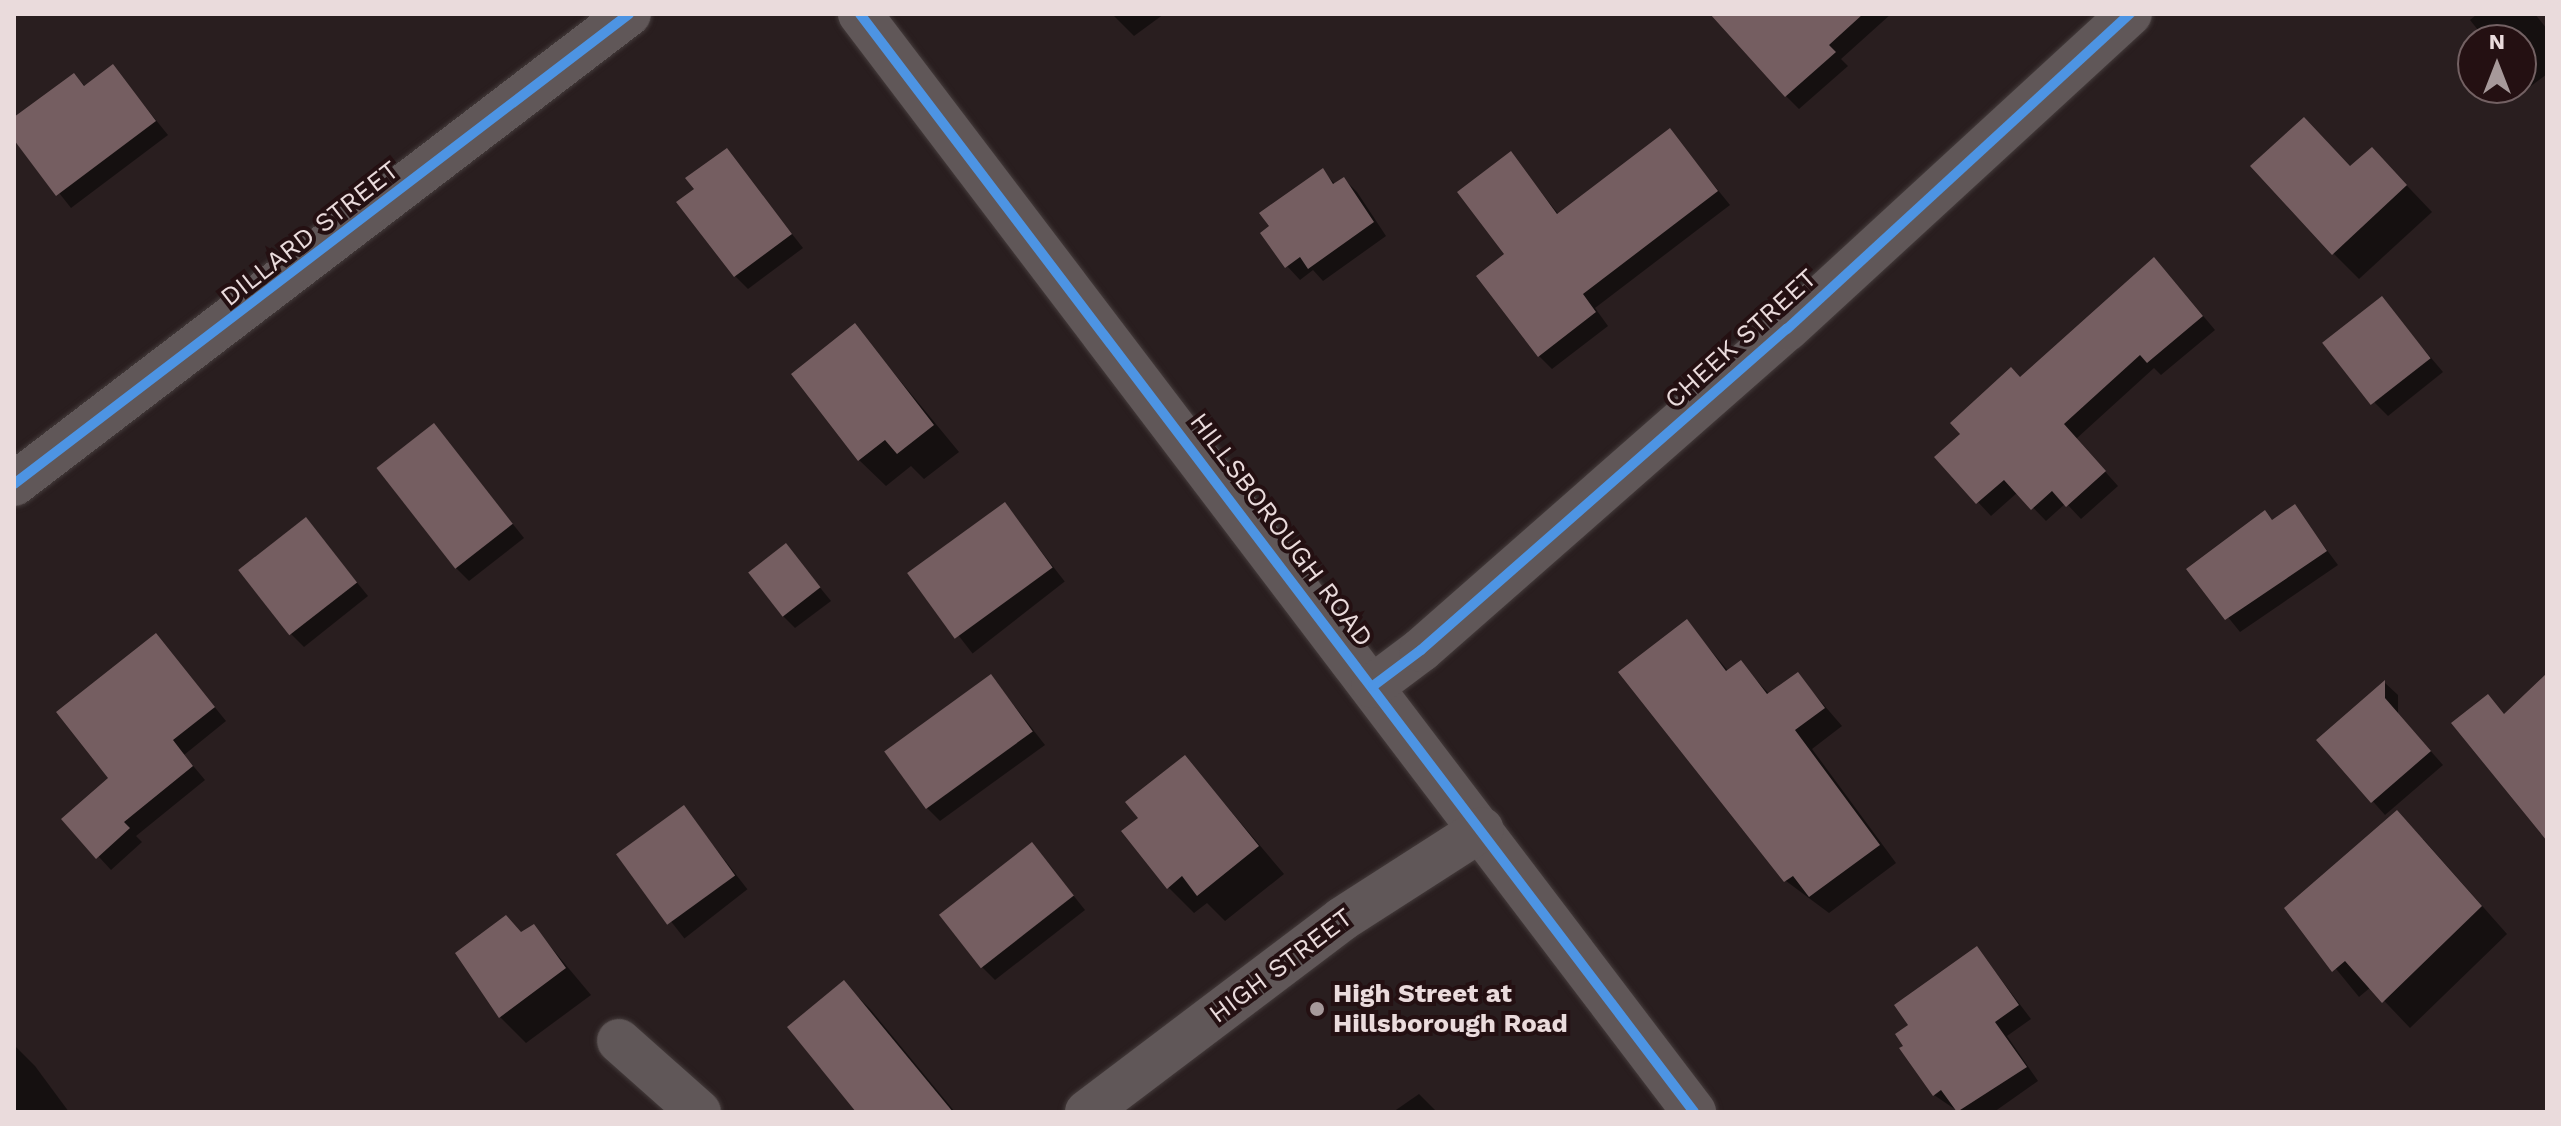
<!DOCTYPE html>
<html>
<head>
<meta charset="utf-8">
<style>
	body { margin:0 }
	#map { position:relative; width:2561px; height:1126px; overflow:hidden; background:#291e1f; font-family:"Work Sans",sans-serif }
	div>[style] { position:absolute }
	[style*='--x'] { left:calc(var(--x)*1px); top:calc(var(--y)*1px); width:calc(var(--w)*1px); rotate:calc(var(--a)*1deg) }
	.shadow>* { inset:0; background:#0007; transform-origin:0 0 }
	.building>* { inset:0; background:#755e61; transform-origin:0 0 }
	.roads { filter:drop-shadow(0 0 2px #443b3b) drop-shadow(0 0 2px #443b3b) }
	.minor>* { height:44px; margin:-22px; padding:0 22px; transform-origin:22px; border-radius:22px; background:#605758 }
	.cycleway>* { height:10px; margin:-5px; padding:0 5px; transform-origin:5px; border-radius:5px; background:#4d94e3 }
	.dots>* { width:22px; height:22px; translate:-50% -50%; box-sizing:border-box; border:4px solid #241012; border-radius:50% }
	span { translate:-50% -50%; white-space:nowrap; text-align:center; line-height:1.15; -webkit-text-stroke:8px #241012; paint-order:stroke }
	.street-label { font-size:26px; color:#eadbdc }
	.poi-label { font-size:26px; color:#eadbdc; font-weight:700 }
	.left { translate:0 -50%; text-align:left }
	.frame { position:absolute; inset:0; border:16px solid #eadbdc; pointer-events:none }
	.north { position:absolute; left:2457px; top:24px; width:80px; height:80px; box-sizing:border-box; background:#241012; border:2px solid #736163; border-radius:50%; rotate:0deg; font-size:22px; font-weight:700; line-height:32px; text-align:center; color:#eadbdc }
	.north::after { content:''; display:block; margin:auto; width:28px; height:36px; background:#a6999a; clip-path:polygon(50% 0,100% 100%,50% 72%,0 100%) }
</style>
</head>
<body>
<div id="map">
	<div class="shadow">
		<i style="clip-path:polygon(1112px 14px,1164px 14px,1134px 36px)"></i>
		<i style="clip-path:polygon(1748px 14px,1891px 14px,1841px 59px,1848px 66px,1799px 109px,1786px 96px)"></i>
		<i style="clip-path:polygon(2477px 14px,2535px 14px,2547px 29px,2547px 74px,2527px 89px,2521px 84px,2521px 40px,2486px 40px,2470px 20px)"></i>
		<i style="clip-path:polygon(113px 67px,168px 135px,71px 208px,14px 136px,14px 120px,74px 75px,86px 87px)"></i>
		<i style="clip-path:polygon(1670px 131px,1730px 205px,1595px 308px,1608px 326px,1552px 369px,1539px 356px,1507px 255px,1511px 154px,1559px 215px)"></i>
		<i style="clip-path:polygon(2372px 149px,2432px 212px,2359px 279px,2333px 253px,2351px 168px)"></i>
		<i style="clip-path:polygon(726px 150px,803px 248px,748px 289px,735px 276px,697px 189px)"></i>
		<i style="clip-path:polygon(1322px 171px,1336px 185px,1344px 179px,1357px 192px,1386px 236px,1323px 281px,1313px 270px,1300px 280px,1287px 266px)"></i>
		<i style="clip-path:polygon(2167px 273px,2215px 330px,2161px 375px,2154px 368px,2076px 439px,2118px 486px,2081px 519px,2066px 503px,2046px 521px,2018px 492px,1991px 516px,1936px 457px,2020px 379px)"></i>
		<i style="clip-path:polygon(2381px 299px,2443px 372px,2388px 416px,2375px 403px)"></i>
		<i style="clip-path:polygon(855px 326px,959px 452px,924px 479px,911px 466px,886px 486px,859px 460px)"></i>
		<i style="clip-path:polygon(434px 426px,524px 538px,469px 581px,456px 568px)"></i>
		<i style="left:1005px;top:505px;width:97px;height:117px;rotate:52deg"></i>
		<i style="clip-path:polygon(2295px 507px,2338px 565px,2240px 632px,2189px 569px,2265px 513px,2273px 521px)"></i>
		<i style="clip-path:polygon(306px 520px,368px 596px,304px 647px,291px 634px)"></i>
		<i style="clip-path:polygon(786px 546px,831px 601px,795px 628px,782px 615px)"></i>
		<i style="clip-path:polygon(1687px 622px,1729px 672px,1740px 662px,1770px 695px,1798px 675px,1842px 726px,1812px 749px,1896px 863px,1829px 913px,1786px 881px)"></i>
		<i style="clip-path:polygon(156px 635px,226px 721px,184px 755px,205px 780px,136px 836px,142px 842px,111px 870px,64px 819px,111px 778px)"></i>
		<i style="clip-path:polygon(991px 676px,1045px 745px,940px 821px,927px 808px)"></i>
		<i style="clip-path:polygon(2385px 683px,2398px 695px,2398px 714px,2443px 765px,2385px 815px,2319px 741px)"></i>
		<i style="clip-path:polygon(1185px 757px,1284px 874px,1225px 921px,1207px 903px,1194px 913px,1168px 887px,1141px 819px)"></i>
		<i style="left:684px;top:808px;width:103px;height:80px;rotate:52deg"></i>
		<i style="clip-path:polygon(2423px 839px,2507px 934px,2410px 1028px,2371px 987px,2359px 997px,2287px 909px)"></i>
		<i style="clip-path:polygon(1032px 844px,1085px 910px,995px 980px,982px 967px)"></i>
		<i style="clip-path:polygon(534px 927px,591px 995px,526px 1043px,500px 1017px,522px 933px)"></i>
		<i style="clip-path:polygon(1977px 948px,2031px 1019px,2007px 1036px,2038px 1081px,1994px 1112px,1959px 1112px,1934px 1095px,1910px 1025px)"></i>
		<i style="clip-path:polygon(844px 983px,870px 1009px,955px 1112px,859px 1112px)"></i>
		<i style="clip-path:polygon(14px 1045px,35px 1066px,69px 1112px,14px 1112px)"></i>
		<i style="clip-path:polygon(1419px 1094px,1437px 1112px,1393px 1112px)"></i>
	</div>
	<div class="building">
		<i style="clip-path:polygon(1710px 14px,1863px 14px,1829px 45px,1836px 52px,1785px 97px)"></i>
		<i style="clip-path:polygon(113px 64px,156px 121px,56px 196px,14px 140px,14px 117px,74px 73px,84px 86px)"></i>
		<i style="clip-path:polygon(2304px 117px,2350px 166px,2372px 147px,2407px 185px,2332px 255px,2250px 166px)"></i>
		<i style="clip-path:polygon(1670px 128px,1718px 191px,1583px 294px,1596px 312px,1538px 357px,1476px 276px,1504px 254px,1457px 192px,1511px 151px,1557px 214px)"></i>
		<i style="clip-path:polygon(727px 148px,792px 234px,734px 277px,676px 202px,694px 189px,685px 178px)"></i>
		<i style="clip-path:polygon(1323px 168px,1333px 184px,1344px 177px,1374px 222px,1308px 269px,1300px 257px,1285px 268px,1260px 233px,1269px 226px,1259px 213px)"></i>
		<i style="clip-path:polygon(2154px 257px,2203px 316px,2147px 363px,2140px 355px,2064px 424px,2106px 471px,2066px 507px,2052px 491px,2031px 510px,2004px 480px,1976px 504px,1934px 457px,1960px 434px,1950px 423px,2011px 367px,2020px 377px)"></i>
		<i style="left:2382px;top:296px;width:79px;height:76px;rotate:52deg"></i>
		<i style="clip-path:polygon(855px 323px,934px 425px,897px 454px,885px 440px,858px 461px,791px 374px)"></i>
		<i style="left:434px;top:423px;width:128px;height:73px;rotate:52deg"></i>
		<i style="left:1005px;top:502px;width:81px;height:121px;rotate:54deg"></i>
		<i style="clip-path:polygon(2295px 504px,2327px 551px,2225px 620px,2186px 569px,2265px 510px,2272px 520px)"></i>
		<i style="left:306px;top:517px;width:83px;height:86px;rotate:52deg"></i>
		<i style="left:786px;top:543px;width:56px;height:48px;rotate:52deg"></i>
		<i style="clip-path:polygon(1687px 619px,1726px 671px,1741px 660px,1767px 694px,1798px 672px,1825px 708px,1795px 730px,1880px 845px,1809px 897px,1793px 876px,1784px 882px,1618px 672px)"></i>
		<i style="clip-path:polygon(156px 633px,215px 707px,173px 740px,193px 766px,124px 822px,130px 828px,96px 859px,61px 819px,108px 778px,56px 712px)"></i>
		<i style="clip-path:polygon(2547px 673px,2547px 841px,2451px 723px,2488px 694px,2504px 714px)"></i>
		<i style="left:991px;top:674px;width:71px;height:132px;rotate:54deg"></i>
		<i style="clip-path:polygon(2385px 680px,2385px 698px,2431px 751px,2371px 803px,2316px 740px)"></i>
		<i style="clip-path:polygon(1185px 755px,1259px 846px,1197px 896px,1182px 876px,1167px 889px,1121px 831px,1138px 818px,1125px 802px)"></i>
		<i style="left:684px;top:805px;width:87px;height:84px;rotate:54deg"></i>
		<i style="clip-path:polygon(2397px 810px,2482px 906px,2382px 1003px,2345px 961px,2332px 972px,2284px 908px)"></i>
		<i style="left:1032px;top:842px;width:68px;height:118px;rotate:52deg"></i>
		<i style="clip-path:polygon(506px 915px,521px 932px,534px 924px,566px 968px,499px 1018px,455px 953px)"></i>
		<i style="clip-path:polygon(1977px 946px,2019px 1005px,1995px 1022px,2027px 1067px,1957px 1112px,1941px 1090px,1933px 1096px,1899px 1048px,1903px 1046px,1895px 1034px,1908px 1025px,1894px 1005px)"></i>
		<i style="clip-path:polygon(844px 980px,953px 1112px,856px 1112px,787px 1027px)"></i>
	</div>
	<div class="roads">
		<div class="minor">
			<i style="--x:860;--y:14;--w:1379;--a:52.78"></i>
			<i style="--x:14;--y:484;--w:774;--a:-37.39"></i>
			<i style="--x:1373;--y:686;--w:60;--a:-36.9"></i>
			<i style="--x:1421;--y:650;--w:487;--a:-41.3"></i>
			<i style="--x:1787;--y:329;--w:466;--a:-42.6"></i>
			<i style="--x:619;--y:1041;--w:107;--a:41.6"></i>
			<i style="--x:1087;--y:1112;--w:320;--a:-37.1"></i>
			<i style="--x:1342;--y:919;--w:166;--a:-32.7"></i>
		</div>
	</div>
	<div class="cycleway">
		<i style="--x:860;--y:14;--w:1379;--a:52.78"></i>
		<i style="--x:14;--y:484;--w:774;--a:-37.39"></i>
		<i style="--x:1373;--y:686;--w:60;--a:-36.9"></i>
		<i style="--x:1421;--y:650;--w:487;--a:-41.3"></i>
		<i style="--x:1787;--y:329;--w:466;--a:-42.6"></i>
	</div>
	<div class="dots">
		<i style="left:1317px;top:1009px;background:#a6999a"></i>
	</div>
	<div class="street-label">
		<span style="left:310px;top:234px;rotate:-38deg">DILLARD STREET</span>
		<span style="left:1741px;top:339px;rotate:-42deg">CHEEK STREET</span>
		<span style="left:1281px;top:530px;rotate:53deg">HILLSBOROUGH ROAD</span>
		<span style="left:1281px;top:966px;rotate:-37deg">HIGH STREET</span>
	</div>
	<div class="poi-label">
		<span class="left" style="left:1333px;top:1009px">High Street at<br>Hillsborough Road</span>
	</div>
	<div class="frame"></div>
	<div class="north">N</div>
</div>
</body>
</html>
